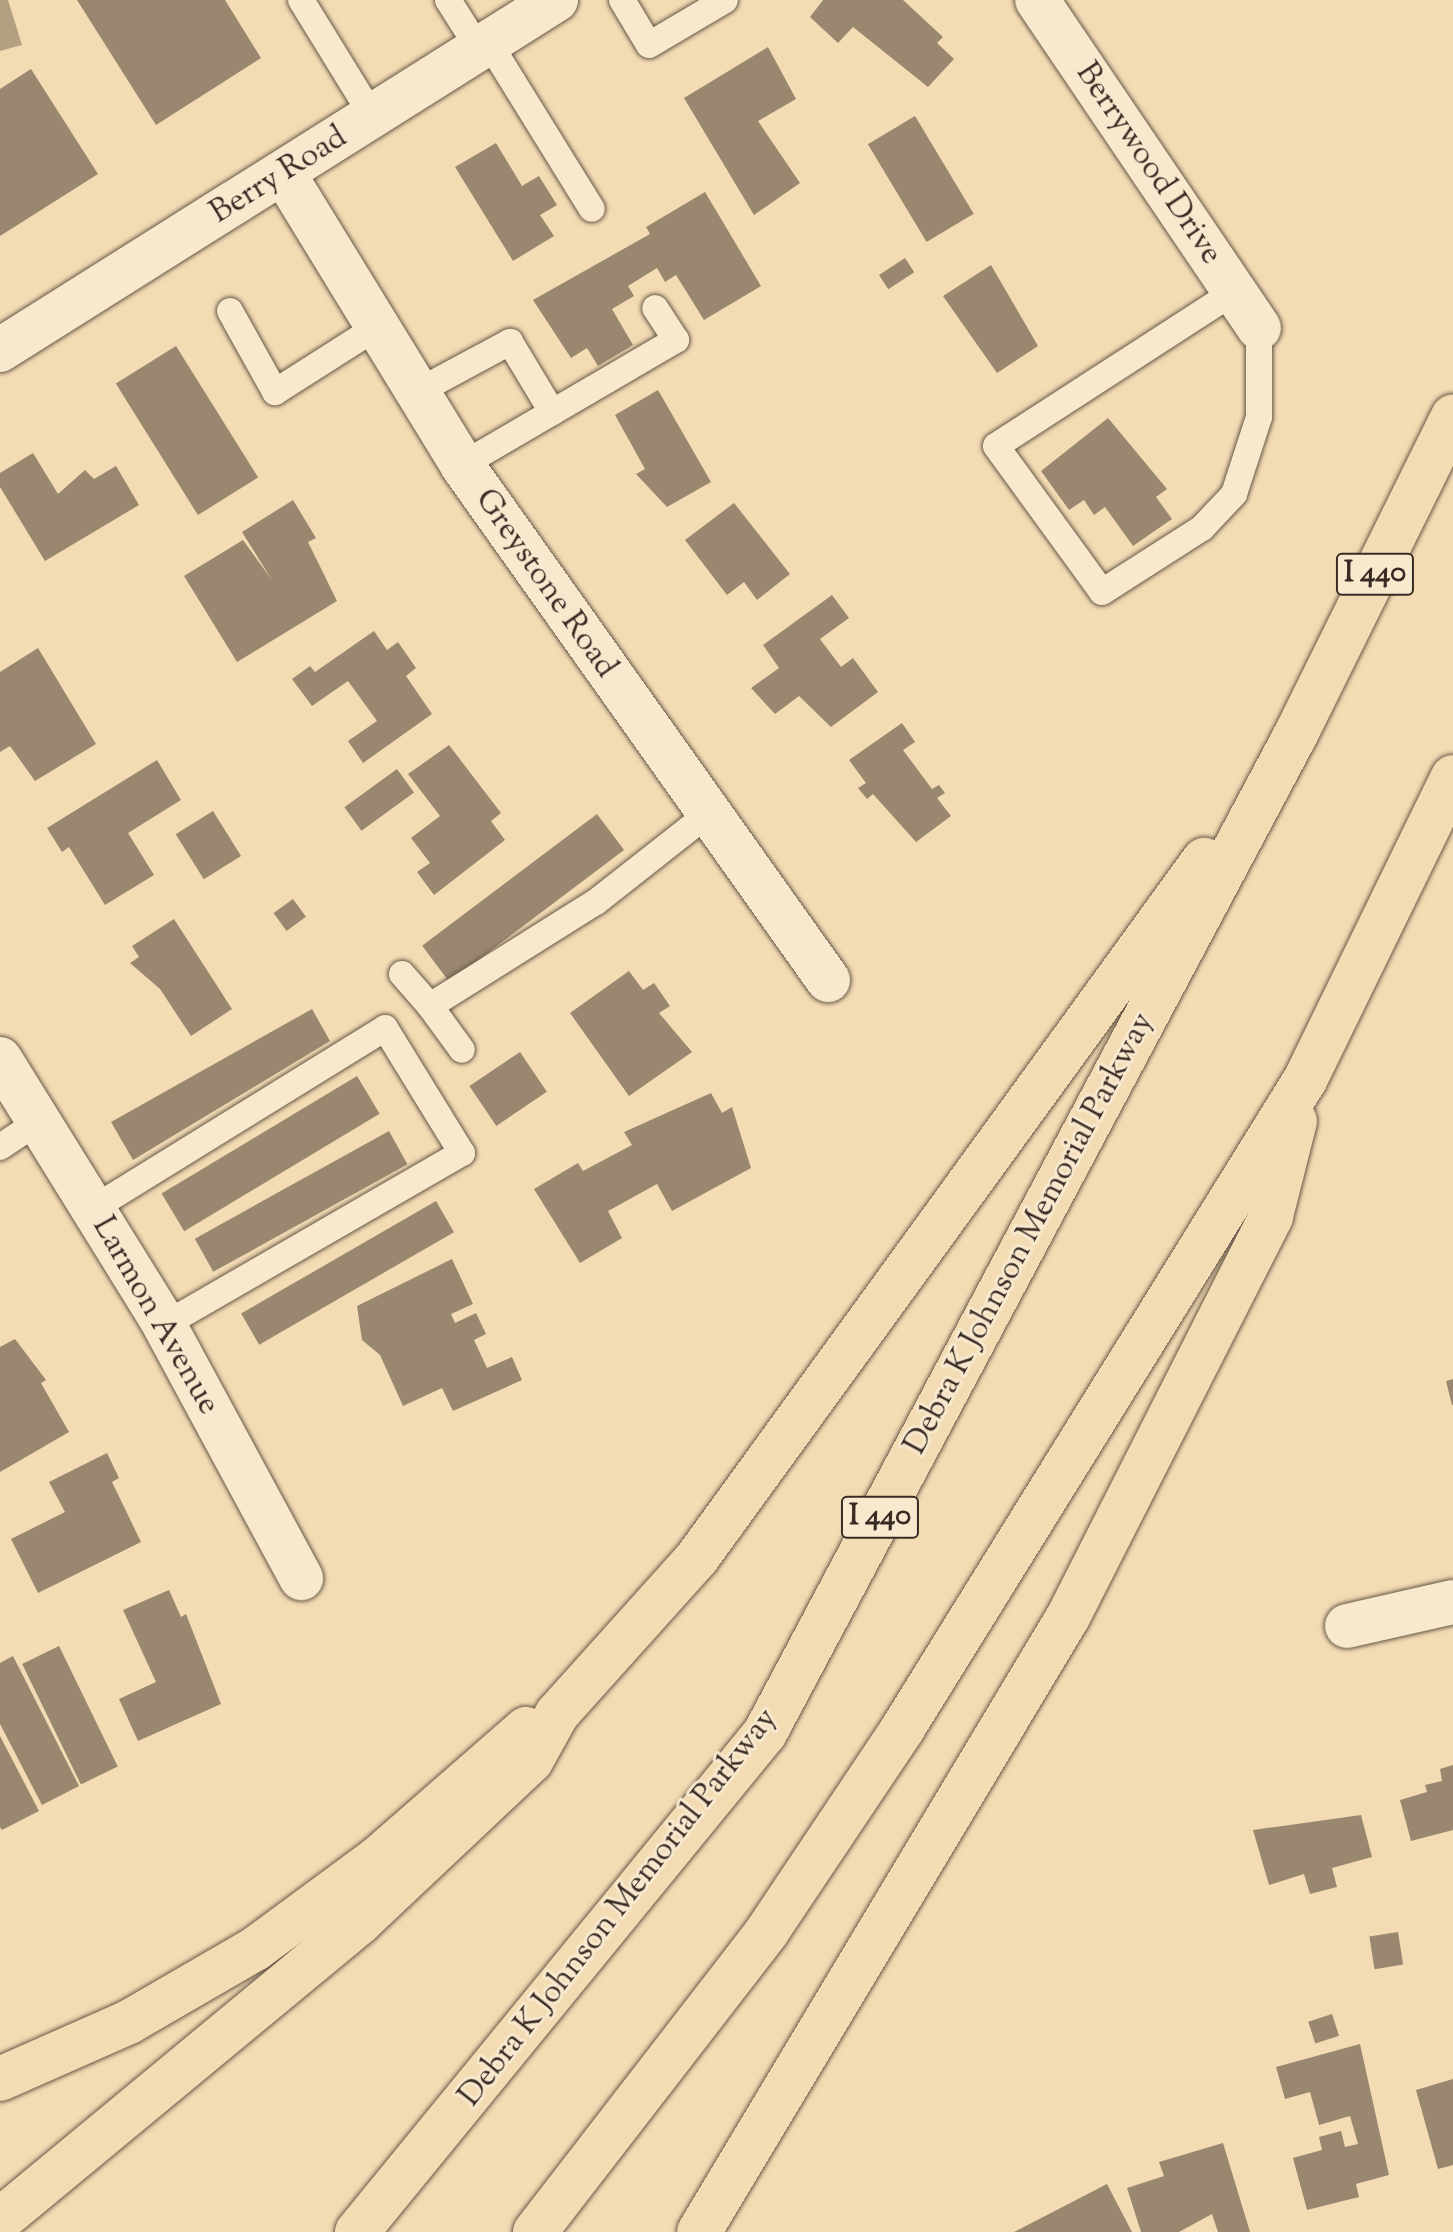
<!DOCTYPE html>
<html>
<head>
<meta charset="utf-8">
<style>
	body { margin:0 }
	#map { position:relative; width:1453px; height:2232px; overflow:hidden; background:#f3dcb4; font-family:"Sorts Mill Goudy",serif }
	div>[style] { position:absolute }
	[style*='--x'] { left:calc(var(--x)*1px); top:calc(var(--y)*1px); width:calc(var(--w)*1px); rotate:calc(var(--a)*1deg) }
	.water>* { inset:0; background:#b3a083 }
	.building>* { inset:0; background:#99876f; transform-origin:0 0 }
	.roads { filter:drop-shadow(0 0 2px #675748) drop-shadow(0 0 2px #675748) }
	.service>* { height:26px; margin:-13px; padding:0 13px; transform-origin:13px; border-radius:13px; background:#f7e8ce }
	.minor>* { height:44px; margin:-22px; padding:0 22px; transform-origin:22px; border-radius:22px; background:#f7e8ce }
	.tertiary>* { height:44px; margin:-22px; padding:0 22px; transform-origin:22px; border-radius:22px; background:#f7e8ce }
	.motorway>* { height:44px; margin:-22px; padding:0 22px; transform-origin:22px; border-radius:22px; background:#f3dcb4 }
	span { translate:-50% -50%; white-space:nowrap; text-align:center; line-height:1.15; -webkit-text-stroke:6px #f7e8ce; paint-order:stroke }
	.shield-label span { padding:2px 6px; background:#f7e8ce; border:2px solid; border-radius:6px; -webkit-text-stroke-width:0 }
	.shield-label { font-size:30px; color:#382b24; font-weight:700 }
	.street-label { font-size:32px; color:#382b24 }
</style>
</head>
<body>
<div id="map">
	<div class="water">
		<i style="clip-path:polygon(0 0,8px 0,22px 45px,0 51px)"></i>
	</div>
	<div class="building">
		<i style="clip-path:polygon(77px 0,225px 0,261px 58px,156px 125px)"></i>
		<i style="clip-path:polygon(823px 0,903px 0,943px 37px,937px 43px,954px 59px,928px 87px,853px 27px,838px 43px,810px 17px)"></i>
		<i style="clip-path:polygon(768px 47px,796px 99px,758px 121px,800px 183px,754px 215px,684px 98px)"></i>
		<i style="clip-path:polygon(31px 69px,98px 174px,0 236px,0 89px)"></i>
		<i style="left:915px;top:116px;width:114px;height:55px;rotate:59deg"></i>
		<i style="clip-path:polygon(496px 143px,522px 186px,539px 176px,557px 205px,540px 215px,554px 236px,513px 261px,455px 167px)"></i>
		<i style="clip-path:polygon(705px 192px,761px 286px,704px 320px,676px 275px,665px 282px,657px 268px,628px 286px,634px 296px,612px 309px,633px 345px,598px 366px,587px 348px,571px 358px,533px 300px,650px 234px,646px 227px)"></i>
		<i style="left:905px;top:258px;width:17px;height:31px;rotate:57deg"></i>
		<i style="clip-path:polygon(991px 265px,1038px 346px,997px 373px,943px 296px)"></i>
		<i style="left:176px;top:346px;width:155px;height:71px;rotate:58deg"></i>
		<i style="clip-path:polygon(658px 390px,711px 482px,667px 507px,636px 474px,645px 469px,615px 415px)"></i>
		<i style="clip-path:polygon(1108px 418px,1167px 489px,1156px 497px,1172px 519px,1133px 546px,1105px 507px,1094px 515px,1084px 500px,1069px 510px,1041px 471px)"></i>
		<i style="clip-path:polygon(33px 453px,58px 494px,85px 470px,94px 479px,116px 466px,139px 505px,45px 561px,0 487px,0 473px)"></i>
		<i style="clip-path:polygon(293px 500px,316px 538px,308px 542px,337px 601px,237px 662px,184px 576px,243px 540px,272px 580px,242px 532px)"></i>
		<i style="clip-path:polygon(734px 503px,790px 574px,757px 600px,744px 582px,727px 595px,685px 540px)"></i>
		<i style="clip-path:polygon(832px 595px,849px 618px,820px 639px,841px 667px,853px 658px,878px 692px,831px 727px,799px 696px,775px 714px,751px 688px,779px 668px,763px 645px)"></i>
		<i style="clip-path:polygon(374px 631px,387px 650px,398px 642px,416px 668px,406px 676px,432px 714px,363px 763px,348px 741px,377px 721px,348px 681px,312px 706px,292px 679px,310px 666px,315px 672px)"></i>
		<i style="clip-path:polygon(38px 648px,96px 744px,35px 781px,10px 746px,0 752px,0 672px)"></i>
		<i style="clip-path:polygon(902px 723px,915px 742px,903px 750px,932px 789px,939px 785px,945px 793px,937px 798px,951px 816px,916px 842px,873px 794px,867px 799px,858px 788px,866px 783px,849px 760px)"></i>
		<i style="clip-path:polygon(449px 745px,501px 813px,491px 821px,505px 840px,434px 895px,417px 872px,430px 863px,411px 838px,440px 816px,408px 774px)"></i>
		<i style="clip-path:polygon(157px 760px,181px 800px,128px 833px,154px 875px,105px 905px,69px 847px,62px 852px,47px 828px)"></i>
		<i style="left:397px;top:769px;width:29px;height:65px;rotate:54deg"></i>
		<i style="left:213px;top:811px;width:53px;height:44px;rotate:58deg"></i>
		<i style="left:597px;top:814px;width:45px;height:219px;rotate:53deg"></i>
		<i style="left:293px;top:899px;width:22px;height:24px;rotate:54deg"></i>
		<i style="clip-path:polygon(174px 919px,232px 1009px,191px 1036px,160px 989px,130px 963px,139px 957px,132px 946px)"></i>
		<i style="clip-path:polygon(629px 971px,643px 990px,654px 983px,670px 1006px,659px 1013px,692px 1052px,629px 1096px,570px 1013px)"></i>
		<i style="clip-path:polygon(312px 1009px,330px 1041px,133px 1160px,111px 1122px)"></i>
		<i style="left:520px;top:1052px;width:48px;height:61px;rotate:56deg"></i>
		<i style="left:357px;top:1076px;width:44px;height:228px;rotate:59deg"></i>
		<i style="clip-path:polygon(711px 1093px,722px 1113px,732px 1107px,751px 1168px,672px 1211px,657px 1184px,608px 1211px,622px 1238px,580px 1263px,534px 1189px,578px 1163px,583px 1171px,632px 1145px,624px 1132px)"></i>
		<i style="left:389px;top:1131px;width:38px;height:222px;rotate:61deg"></i>
		<i style="left:436px;top:1201px;width:36px;height:225px;rotate:60deg"></i>
		<i style="clip-path:polygon(452px 1259px,473px 1304px,451px 1314px,455px 1323px,476px 1313px,486px 1334px,474px 1340px,487px 1368px,512px 1357px,522px 1380px,453px 1411px,442px 1388px,403px 1406px,380px 1355px,362px 1340px,357px 1306px)"></i>
		<i style="clip-path:polygon(15px 1339px,46px 1380px,41px 1383px,69px 1432px,0 1472px,0 1347px)"></i>
		<i style="clip-path:polygon(1453px 1379px,1453px 1405px,1452px 1405px,1446px 1381px)"></i>
		<i style="clip-path:polygon(107px 1453px,119px 1478px,112px 1482px,141px 1542px,38px 1593px,11px 1539px,65px 1512px,49px 1482px)"></i>
		<i style="clip-path:polygon(169px 1590px,181px 1617px,186px 1614px,221px 1704px,138px 1741px,119px 1699px,156px 1682px,123px 1610px)"></i>
		<i style="left:59px;top:1646px;width:134px;height:41px;rotate:64deg"></i>
		<i style="clip-path:polygon(13px 1656px,79px 1786px,42px 1805px,0 1724px,0 1663px)"></i>
		<i style="clip-path:polygon(0 1736px,39px 1811px,2px 1830px,0 1827px)"></i>
		<i style="clip-path:polygon(1453px 1765px,1453px 1830px,1411px 1841px,1400px 1800px,1427px 1792px,1425px 1785px,1442px 1781px,1440px 1769px)"></i>
		<i style="clip-path:polygon(1361px 1815px,1372px 1857px,1332px 1868px,1337px 1887px,1310px 1894px,1304px 1874px,1269px 1885px,1253px 1830px)"></i>
		<i style="left:1398px;top:1932px;width:33px;height:29px;rotate:81deg"></i>
		<i style="left:1332px;top:2014px;width:23px;height:25px;rotate:72deg"></i>
		<i style="clip-path:polygon(1360px 2044px,1389px 2175px,1356px 2184px,1359px 2197px,1307px 2210px,1293px 2158px,1322px 2150px,1319px 2137px,1341px 2131px,1345px 2147px,1358px 2144px,1350px 2116px,1319px 2125px,1310px 2092px,1285px 2099px,1276px 2067px)"></i>
		<i style="clip-path:polygon(1453px 2079px,1453px 2165px,1438px 2169px,1416px 2090px)"></i>
		<i style="clip-path:polygon(1223px 2143px,1250px 2232px,1218px 2232px,1212px 2214px,1179px 2232px,1141px 2232px,1127px 2188px,1164px 2176px,1159px 2162px)"></i>
		<i style="clip-path:polygon(1107px 2184px,1132px 2232px,1014px 2232px)"></i>
	</div>
	<div class="roads">
		<div class="service">
			<i style="--x:301;--y:0;--w:137;--a:58.4"></i>
			<i style="--x:448;--y:0;--w:58;--a:57.7"></i>
			<i style="--x:622;--y:0;--w:52;--a:59"></i>
			<i style="--x:649;--y:45;--w:88;--a:-30.6"></i>
			<i style="--x:489;--y:43;--w:195;--a:58.2"></i>
			<i style="--x:1234;--y:292;--w:283;--a:147.1"></i>
			<i style="--x:996;--y:446;--w:180;--a:54"></i>
			<i style="--x:1102;--y:592;--w:119;--a:-32.6"></i>
			<i style="--x:1202;--y:528;--w:47;--a:-46.7"></i>
			<i style="--x:1234;--y:494;--w:81;--a:-72"></i>
			<i style="--x:1259;--y:417;--w:89;--a:-90"></i>
			<i style="--x:230;--y:311;--w:93;--a:60.9"></i>
			<i style="--x:275;--y:392;--w:121;--a:-32.5"></i>
			<i style="--x:417;--y:392;--w:106;--a:-28.3"></i>
			<i style="--x:510;--y:342;--w:82;--a:59"></i>
			<i style="--x:462;--y:465;--w:248;--a:-30.3"></i>
			<i style="--x:676;--y:340;--w:38;--a:-123"></i>
			<i style="--x:402;--y:974;--w:43;--a:48.8"></i>
			<i style="--x:430;--y:1006;--w:196;--a:-32.1"></i>
			<i style="--x:596;--y:902;--w:142;--a:-38.2"></i>
			<i style="--x:430;--y:1006;--w:54;--a:54"></i>
			<i style="--x:0;--y:1147;--w:47;--a:-33.7"></i>
			<i style="--x:94;--y:1208;--w:342;--a:-31.7"></i>
			<i style="--x:385;--y:1028;--w:147;--a:58.4"></i>
			<i style="--x:462;--y:1153;--w:344;--a:150"></i>
		</div>
		<div class="minor">
			<i style="--x:1037;--y:0;--w:396;--a:55.9"></i>
			<i style="--x:284;--y:174;--w:341;--a:58.5"></i>
			<i style="--x:462;--y:465;--w:632;--a:54.6"></i>
			<i style="--x:0;--y:1059;--w:304;--a:58.2"></i>
			<i style="--x:160;--y:1317;--w:297;--a:61.6"></i>
			<i style="--x:1347;--y:1626;--w:109;--a:-12.8"></i>
		</div>
		<div class="tertiary">
			<i style="--x:0;--y:350;--w:657;--a:-32.19"></i>
		</div>
		<div class="motorway">
			<i style="--x:0;--y:2079;--w:141;--a:-23.8"></i>
			<i style="--x:129;--y:2022;--w:146;--a:-30.1"></i>
			<i style="--x:255;--y:1949;--w:152;--a:-36.4"></i>
			<i style="--x:377;--y:1859;--w:198;--a:-41.1"></i>
			<i style="--x:0;--y:2220;--w:467;--a:-39.6"></i>
			<i style="--x:360;--y:1922;--w:235;--a:-43.3"></i>
			<i style="--x:531;--y:1761;--w:54;--a:-61"></i>
			<i style="--x:557;--y:1714;--w:210;--a:-48.1"></i>
			<i style="--x:697;--y:1558;--w:863;--a:-54.01"></i>
			<i style="--x:357;--y:2232;--w:645;--a:-50.73"></i>
			<i style="--x:765;--y:1733;--w:1134;--a:-62.01"></i>
			<i style="--x:1297;--y:732;--w:352;--a:-63.7"></i>
			<i style="--x:535;--y:2232;--w:381;--a:-52.3"></i>
			<i style="--x:768;--y:1930;--w:243;--a:-56.2"></i>
			<i style="--x:903;--y:1728;--w:763;--a:-58.19"></i>
			<i style="--x:1305;--y:1080;--w:337;--a:-64"></i>
			<i style="--x:699;--y:2232;--w:717;--a:-59.04"></i>
			<i style="--x:1068;--y:1617;--w:449;--a:-63.1"></i>
			<i style="--x:1271;--y:1216;--w:98;--a:-75.8"></i>
		</div>
	</div>
	<div class="shield-label">
		<span style="left:1375px;top:574px">I 440</span>
		<span style="left:880px;top:1517px">I 440</span>
	</div>
	<div class="street-label">
		<span style="left:1148px;top:164px;rotate:56deg">Berrywood Drive</span>
		<span style="left:279px;top:176px;rotate:-32deg">Berry Road</span>
		<span style="left:545px;top:584px;rotate:55deg">Greystone Road</span>
		<span style="left:1030px;top:1234px;rotate:-62deg">Debra K Johnson Memorial Parkway</span>
		<span style="left:155px;top:1316px;rotate:60deg">Larmon Avenue</span>
		<span style="left:619px;top:1908px;rotate:-52deg">Debra K Johnson Memorial Parkway</span>
	</div>
</div>
</body>
</html>
